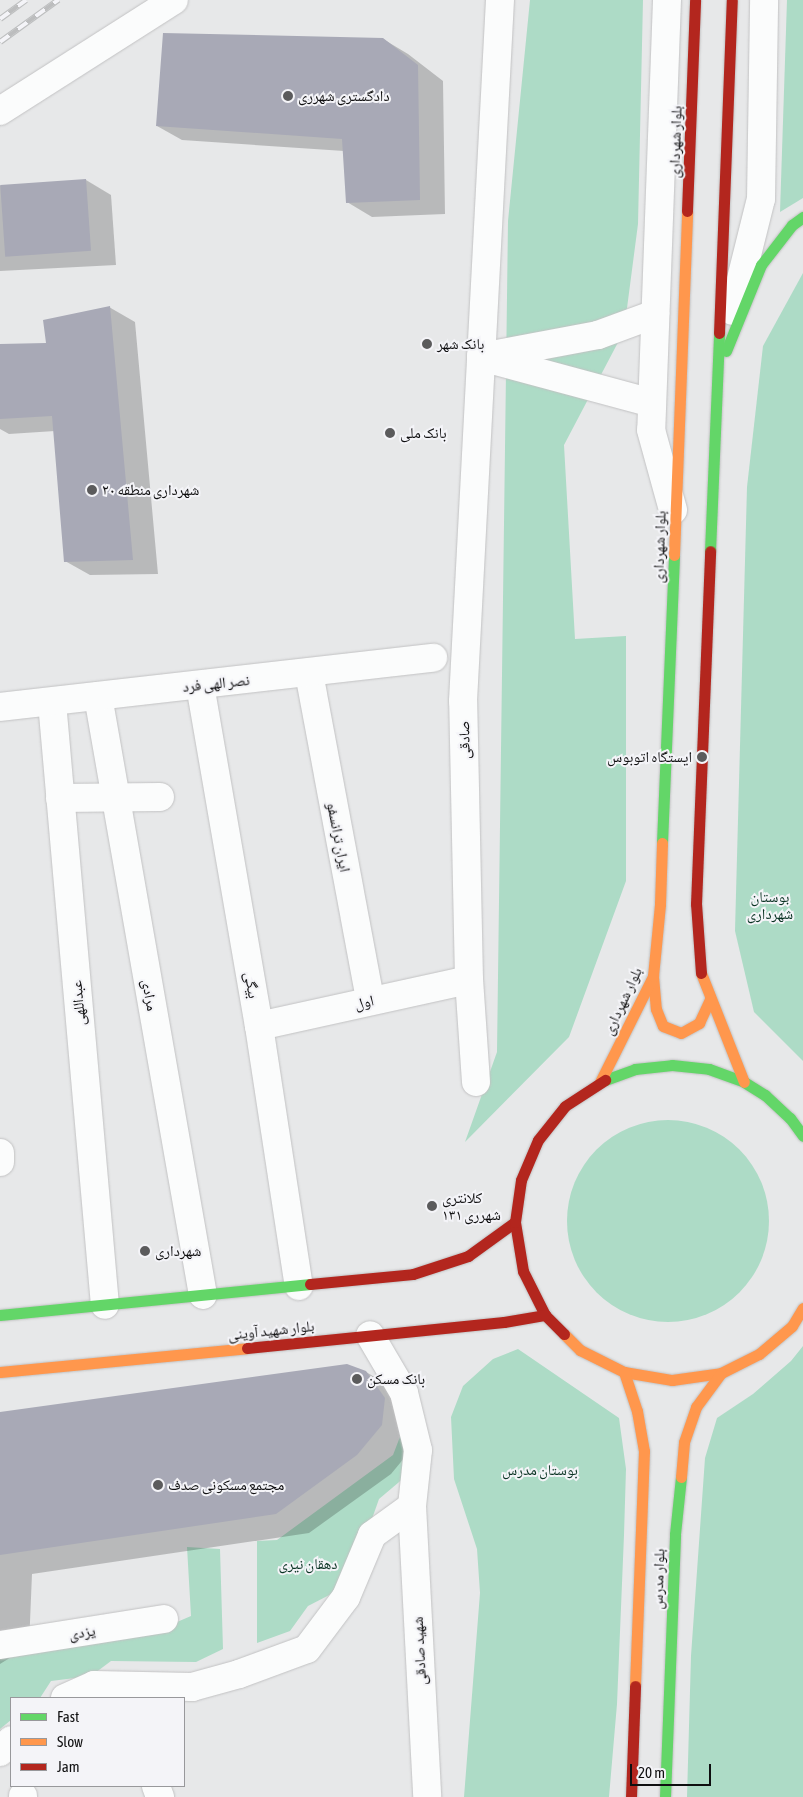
<!DOCTYPE html>
<html>
<head>
<meta charset="utf-8">
<style>
	body { margin:0 }
	#map { position:relative; width:803px; height:1797px; overflow:hidden; background:#e7e8e9; font-family:"Asap Condensed","Noto Naskh Arabic",sans-serif }
	div>[style] { position:absolute }
	[style*='--x'] { left:calc(var(--x)*1px); top:calc(var(--y)*1px); width:calc(var(--w)*1px); rotate:calc(var(--a)*1deg) }
	.green>* { inset:0; background:#addbc6 }
	.round { border-radius:50% }
	.shadow>* { inset:0; background:#0003 }
	.building>* { inset:0; background:#a8a9b6; transform-origin:0 0 }
	.roads { filter:drop-shadow(0 0 1px #c2c2c3) drop-shadow(0 0 1px #c2c2c3) }
	.street>* { height:28px; margin:-14px; padding:0 14px; transform-origin:14px; border-radius:14px; background:#fbfcfc }
	.fast>* { height:11px; margin:-5.5px; padding:0 5.5px; transform-origin:5.5px; border-radius:5.5px; background:#63d668 }
	.slow>* { height:11px; margin:-5.5px; padding:0 5.5px; transform-origin:5.5px; border-radius:5.5px; background:#ff974d }
	.jam>* { height:11px; margin:-5.5px; padding:0 5.5px; transform-origin:5.5px; border-radius:5.5px; background:#b3261e }
	.rail>* { height:5.5px; margin-top:-2.75px; transform-origin:0; background:repeating-linear-gradient(90deg,#f4f4f8 0 11px,#bcbdbe 0 22px); box-sizing:border-box; border-block:1px solid #bcbdbe }
	.dots>* { width:14px; height:14px; translate:-50% -50%; box-sizing:border-box; border:2px solid #f4f4f8; border-radius:50% }
	span { translate:-50% -50%; white-space:nowrap; text-align:center; line-height:1.15; -webkit-text-stroke:4px #f4f4f8; paint-order:stroke }
	.poi-label { font-size:15px; color:#0f0f10 }
	.left { translate:0 -50%; text-align:left }
	.right { translate:-100% -50%; text-align:right }
	.street-label { font-size:15px; color:#0f0f10 }
	.park-label { font-size:15px; color:#0a3323 }
	.legend { position:absolute; left:10px; top:1697px; width:175px; height:90px; box-sizing:border-box; background:#f4f4f8; border:1px solid #98989b; margin:0; padding:6px 9px; list-style:none; font-size:15px; color:#0f0f10 }
	.legend li { display:flex; align-items:center; gap:10px; height:25px }
	.legend b { width:25px; border:1px solid #98989b }
	.scale { position:absolute; left:630px; top:1764px; width:81px; height:22px; box-sizing:border-box; border:2px solid #0f0f10; border-top:0; padding-left:6px; font-size:15px; line-height:18px; white-space:nowrap; color:#0f0f10; -webkit-text-stroke:4px #f4f4f8; paint-order:stroke }
</style>
</head>
<body>
<div id="map">
	<div class="green">
		<i style="clip-path:polygon(530px 0,643px 0,638px 224px,624px 331px,564px 445px,575px 639px,626px 636px,626px 881px,569px 1037px,465px 1142px,497px 1052px,508px 221px)"></i>
		<i style="clip-path:polygon(787px 0,803px 0,803px 198px,780px 212px)"></i>
		<i style="clip-path:polygon(803px 273px,803px 1061px,754px 1012px,735px 931px,747px 487px,763px 346px)"></i>
		<i class="round" style="left:567px;top:1120px;width:202px;height:202px"></i>
		<i style="clip-path:polygon(803px 1346px,803px 1797px,687px 1797px,691px 1656px,705px 1458px,717px 1418px,753px 1394px,791px 1361px)"></i>
		<i style="clip-path:polygon(518px 1349px,619px 1418px,626px 1469px,624px 1535px,617px 1704px,609px 1797px,464px 1797px,480px 1593px,477px 1549px,454px 1479px,451px 1417px,463px 1386px,493px 1359px)"></i>
		<i style="clip-path:polygon(403px 1429px,412px 1452px,405px 1477px,379px 1499px,367px 1533px,339px 1590px,308px 1606px,290px 1631px,257px 1643px,257px 1541px,277px 1540px,393px 1455px)"></i>
		<i style="clip-path:polygon(187px 1547px,220px 1549px,223px 1649px,196px 1662px,111px 1661px,91px 1676px,51px 1681px,40px 1698px,11px 1698px,11px 1720px,0 1729px,0 1656px,170px 1625px,191px 1616px)"></i>
	</div>
	<div class="shadow">
		<i style="clip-path:polygon(383px 39px,408px 54px,443px 81px,445px 214px,372px 217px,347px 202px,344px 151px,182px 140px,157px 126px)"></i>
		<i style="clip-path:polygon(86px 180px,111px 195px,116px 265px,0 271px,0 186px)"></i>
		<i style="clip-path:polygon(109px 307px,135px 322px,158px 574px,90px 575px,65px 561px,55px 431px,9px 434px,0 429px,0 345px,47px 344px)"></i>
		<i style="clip-path:polygon(366px 1372px,400px 1392px,415px 1445px,391px 1474px,309px 1533px,32px 1574px,29px 1646px,0 1664px,0 1413px)"></i>
	</div>
	<div class="building">
		<i style="clip-path:polygon(163px 33px,383px 38px,418px 65px,420px 200px,346px 203px,342px 139px,156px 126px)"></i>
		<i style="left:86px;top:179px;width:72px;height:86px;rotate:86deg"></i>
		<i style="clip-path:polygon(110px 306px,133px 560px,64px 562px,52px 416px,0 419px,0 344px,46px 343px,43px 320px)"></i>
		<i style="clip-path:polygon(347px 1364px,366px 1371px,385px 1398px,382px 1425px,357px 1455px,276px 1514px,0 1555px,0 1412px)"></i>
	</div>
	<div class="roads">
		<div class="street">
			<i style="--x:667;--y:0;--w:430;--a:92.1"></i>
			<i style="--x:651;--y:430;--w:83;--a:74.6"></i>
			<i style="--x:0;--y:111;--w:206;--a:-32.5"></i>
			<i style="--x:733;--y:311;--w:115;--a:-76"></i>
			<i style="--x:761;--y:199;--w:199;--a:-89.1"></i>
			<i style="--x:652;--y:403;--w:177;--a:-164.9"></i>
			<i style="--x:481;--y:357;--w:119;--a:-10.6"></i>
			<i style="--x:598;--y:335;--w:61;--a:-20.2"></i>
			<i style="--x:309;--y:673;--w:333;--a:79.4"></i>
			<i style="--x:200;--y:685;--w:346;--a:80.2"></i>
			<i style="--x:259;--y:1026;--w:263;--a:81.3"></i>
			<i style="--x:98;--y:696;--w:608;--a:80.06"></i>
			<i style="--x:52;--y:702;--w:605;--a:84.98"></i>
			<i style="--x:0;--y:707;--w:436;--a:-6.5"></i>
			<i style="--x:60;--y:798;--w:100;--a:-0.6"></i>
			<i style="--x:259;--y:1026;--w:215;--a:-12.4"></i>
			<i style="--x:476;--y:1082;--w:102;--a:-93.9"></i>
			<i style="--x:469;--y:980;--w:279;--a:-91.2"></i>
			<i style="--x:463;--y:701;--w:702;--a:-86.98"></i>
			<i style="--x:0;--y:1153;--w:9;--a:90"></i>
			<i style="--x:412;--y:1506;--w:291;--a:87"></i>
			<i style="--x:0;--y:1645;--w:166;--a:-9"></i>
			<i style="--x:65;--y:1698;--w:32;--a:-24"></i>
			<i style="--x:94;--y:1685;--w:98;--a:1.2"></i>
			<i style="--x:192;--y:1687;--w:49;--a:-15.5"></i>
			<i style="--x:239;--y:1674;--w:72;--a:-20.2"></i>
			<i style="--x:307;--y:1649;--w:65;--a:-53.1"></i>
			<i style="--x:346;--y:1597;--w:67;--a:-67.2"></i>
			<i style="--x:372;--y:1535;--w:49;--a:-35.9"></i>
			<i style="--x:412;--y:1506;--w:56;--a:-83.9"></i>
			<i style="--x:418;--y:1450;--w:59;--a:-103.8"></i>
			<i style="--x:404;--y:1393;--w:67;--a:-120.4"></i>
			<i style="--x:0;--y:1752;--w:16;--a:-47"></i>
			<i style="--x:156;--y:1786;--w:12;--a:70"></i>
			<i style="--x:23;--y:1796;--w:1;--a:90"></i>
		</div>
		<div class="fast">
			<i style="--x:726;--y:351;--w:93;--a:-67.9"></i>
			<i style="--x:761;--y:265;--w:51;--a:-52.2"></i>
			<i style="--x:792;--y:225;--w:14;--a:-36"></i>
			<i style="--x:710;--y:551;--w:218;--a:-87.6"></i>
			<i style="--x:662;--y:843;--w:288;--a:-87.6"></i>
			<i style="--x:605;--y:1080;--w:32;--a:-20"></i>
			<i style="--x:635;--y:1069;--w:37;--a:-6"></i>
			<i style="--x:672;--y:1065;--w:37;--a:6"></i>
			<i style="--x:709;--y:1069;--w:37;--a:20"></i>
			<i style="--x:744;--y:1082;--w:25;--a:32"></i>
			<i style="--x:765;--y:1095;--w:34;--a:43"></i>
			<i style="--x:790;--y:1118;--w:22;--a:54"></i>
			<i style="--x:0;--y:1315;--w:312;--a:-5.7"></i>
			<i style="--x:665;--y:1797;--w:263;--a:-87.8"></i>
			<i style="--x:675;--y:1534;--w:57;--a:-84"></i>
		</div>
		<div class="slow">
			<i style="--x:674;--y:555;--w:344;--a:-87.8"></i>
			<i style="--x:701;--y:973;--w:117;--a:68.5"></i>
			<i style="--x:653;--y:976;--w:33;--a:85"></i>
			<i style="--x:656;--y:1009;--w:18;--a:68"></i>
			<i style="--x:663;--y:1026;--w:19;--a:21"></i>
			<i style="--x:681;--y:1033;--w:21;--a:-29"></i>
			<i style="--x:699;--y:1023;--w:26;--a:-65"></i>
			<i style="--x:600;--y:1082;--w:119;--a:-63.4"></i>
			<i style="--x:653;--y:976;--w:72;--a:-84.4"></i>
			<i style="--x:660;--y:904;--w:61;--a:-88.1"></i>
			<i style="--x:564;--y:1334;--w:23;--a:45"></i>
			<i style="--x:580;--y:1350;--w:49;--a:26.6"></i>
			<i style="--x:624;--y:1372;--w:49;--a:9.5"></i>
			<i style="--x:672;--y:1380;--w:49;--a:-8.1"></i>
			<i style="--x:721;--y:1373;--w:42;--a:-26.6"></i>
			<i style="--x:759;--y:1354;--w:43;--a:-40.3"></i>
			<i style="--x:792;--y:1326;--w:21;--a:-59"></i>
			<i style="--x:0;--y:1372;--w:248;--a:-5.5"></i>
			<i style="--x:624;--y:1372;--w:41;--a:71.6"></i>
			<i style="--x:637;--y:1411;--w:41;--a:80.1"></i>
			<i style="--x:644;--y:1451;--w:235;--a:92.2"></i>
			<i style="--x:681;--y:1477;--w:35;--a:-85"></i>
			<i style="--x:684;--y:1442;--w:37;--a:-71"></i>
			<i style="--x:696;--y:1407;--w:42;--a:-53.7"></i>
		</div>
		<div class="jam">
			<i style="--x:687;--y:211;--w:211;--a:-87.8"></i>
			<i style="--x:719;--y:333;--w:333;--a:-87.8"></i>
			<i style="--x:701;--y:973;--w:69;--a:-94.1"></i>
			<i style="--x:696;--y:904;--w:353;--a:-87.7"></i>
			<i style="--x:310;--y:1284;--w:103;--a:-5.5"></i>
			<i style="--x:413;--y:1274;--w:58;--a:-18.1"></i>
			<i style="--x:468;--y:1256;--w:58;--a:-35.9"></i>
			<i style="--x:564;--y:1334;--w:27;--a:-135"></i>
			<i style="--x:545;--y:1315;--w:49;--a:-116.6"></i>
			<i style="--x:523;--y:1271;--w:50;--a:-99.3"></i>
			<i style="--x:515;--y:1222;--w:42;--a:-81.9"></i>
			<i style="--x:521;--y:1180;--w:43;--a:-67"></i>
			<i style="--x:538;--y:1140;--w:43;--a:-51.5"></i>
			<i style="--x:565;--y:1106;--w:48;--a:-33"></i>
			<i style="--x:247;--y:1348;--w:258;--a:-5.8"></i>
			<i style="--x:504;--y:1322;--w:42;--a:-9.7"></i>
			<i style="--x:631;--y:1797;--w:111;--a:-87.9"></i>
		</div>
	</div>
	<div class="rail">
		<i style="--x:0;--y:19;--w:32;--a:-36"></i>
		<i style="--x:0;--y:42;--w:72;--a:-35.9"></i>
	</div>
	<div class="dots">
		<i style="left:288px;top:96px;background:#5b5b5c"></i>
		<i style="left:427px;top:344px;background:#5b5b5c"></i>
		<i style="left:390px;top:433px;background:#5b5b5c"></i>
		<i style="left:92px;top:490px;background:#5b5b5c"></i>
		<i style="left:702px;top:757px;background:#5b5b5c"></i>
		<i style="left:432px;top:1206px;background:#5b5b5c"></i>
		<i style="left:145px;top:1251px;background:#5b5b5c"></i>
		<i style="left:357px;top:1379px;background:#5b5b5c"></i>
		<i style="left:158px;top:1485px;background:#5b5b5c"></i>
	</div>
	<div class="poi-label">
		<span class="left" style="left:298px;top:96px">دادگستری شهرری</span>
		<span class="left" style="left:437px;top:344px">بانک شهر</span>
		<span class="left" style="left:400px;top:433px">بانک ملی</span>
		<span class="left" style="left:102px;top:490px">شهرداری منطقه ۲۰</span>
		<span class="right" style="left:692px;top:757px">ایستگاه اتوبوس</span>
		<span class="left" style="left:442px;top:1206px">کلانتری<br>۱۳۱ شهرری</span>
		<span class="left" style="left:155px;top:1251px">شهرداری</span>
		<span class="left" style="left:367px;top:1379px">بانک مسکن</span>
		<span class="left" style="left:168px;top:1485px">مجتمع مسکونی صدف</span>
	</div>
	<div class="street-label">
		<span style="left:675px;top:142px;rotate:-88deg">بلوار شهرداری</span>
		<span style="left:659px;top:547px;rotate:-88deg">بلوار شهرداری</span>
		<span style="left:216px;top:683px;rotate:-6deg">نصر الهی فرد</span>
		<span style="left:464px;top:740px;rotate:-91deg">صادقی</span>
		<span style="left:339px;top:837px;rotate:79deg">ایران ترانسفو</span>
		<span style="left:252px;top:985px;rotate:80deg">بیگی</span>
		<span style="left:150px;top:995px;rotate:80deg">مرادی</span>
		<span style="left:622px;top:1001px;rotate:-65deg">بلوار شهرداری</span>
		<span style="left:364px;top:1002px;rotate:-13deg">اول</span>
		<span style="left:78px;top:1003px;rotate:-95deg">عبداللهی</span>
		<span style="left:271px;top:1330px;rotate:-6deg">بلوار شهید آوینی</span>
		<span style="left:658px;top:1579px;rotate:-88deg">بلوار مدرس</span>
		<span style="left:82px;top:1632px;rotate:-9deg">یزدی</span>
		<span style="left:419px;top:1651px;rotate:-93deg">شهید صادقی</span>
	</div>
	<div class="park-label">
		<span style="left:770px;top:905px">بوستان<br>شهرداری</span>
		<span style="left:540px;top:1470px">بوستان مدرس</span>
		<span style="left:308px;top:1564px">دهقان نیری</span>
	</div>
	<ul class="legend">
	<li><b style="height:6px;background:#63d668"></b>Fast</li>
	<li><b style="height:6px;background:#ff974d"></b>Slow</li>
	<li><b style="height:6px;background:#b3261e"></b>Jam</li>
	</ul>
	<div class="scale">20 m</div>
</div>
</body>
</html>
